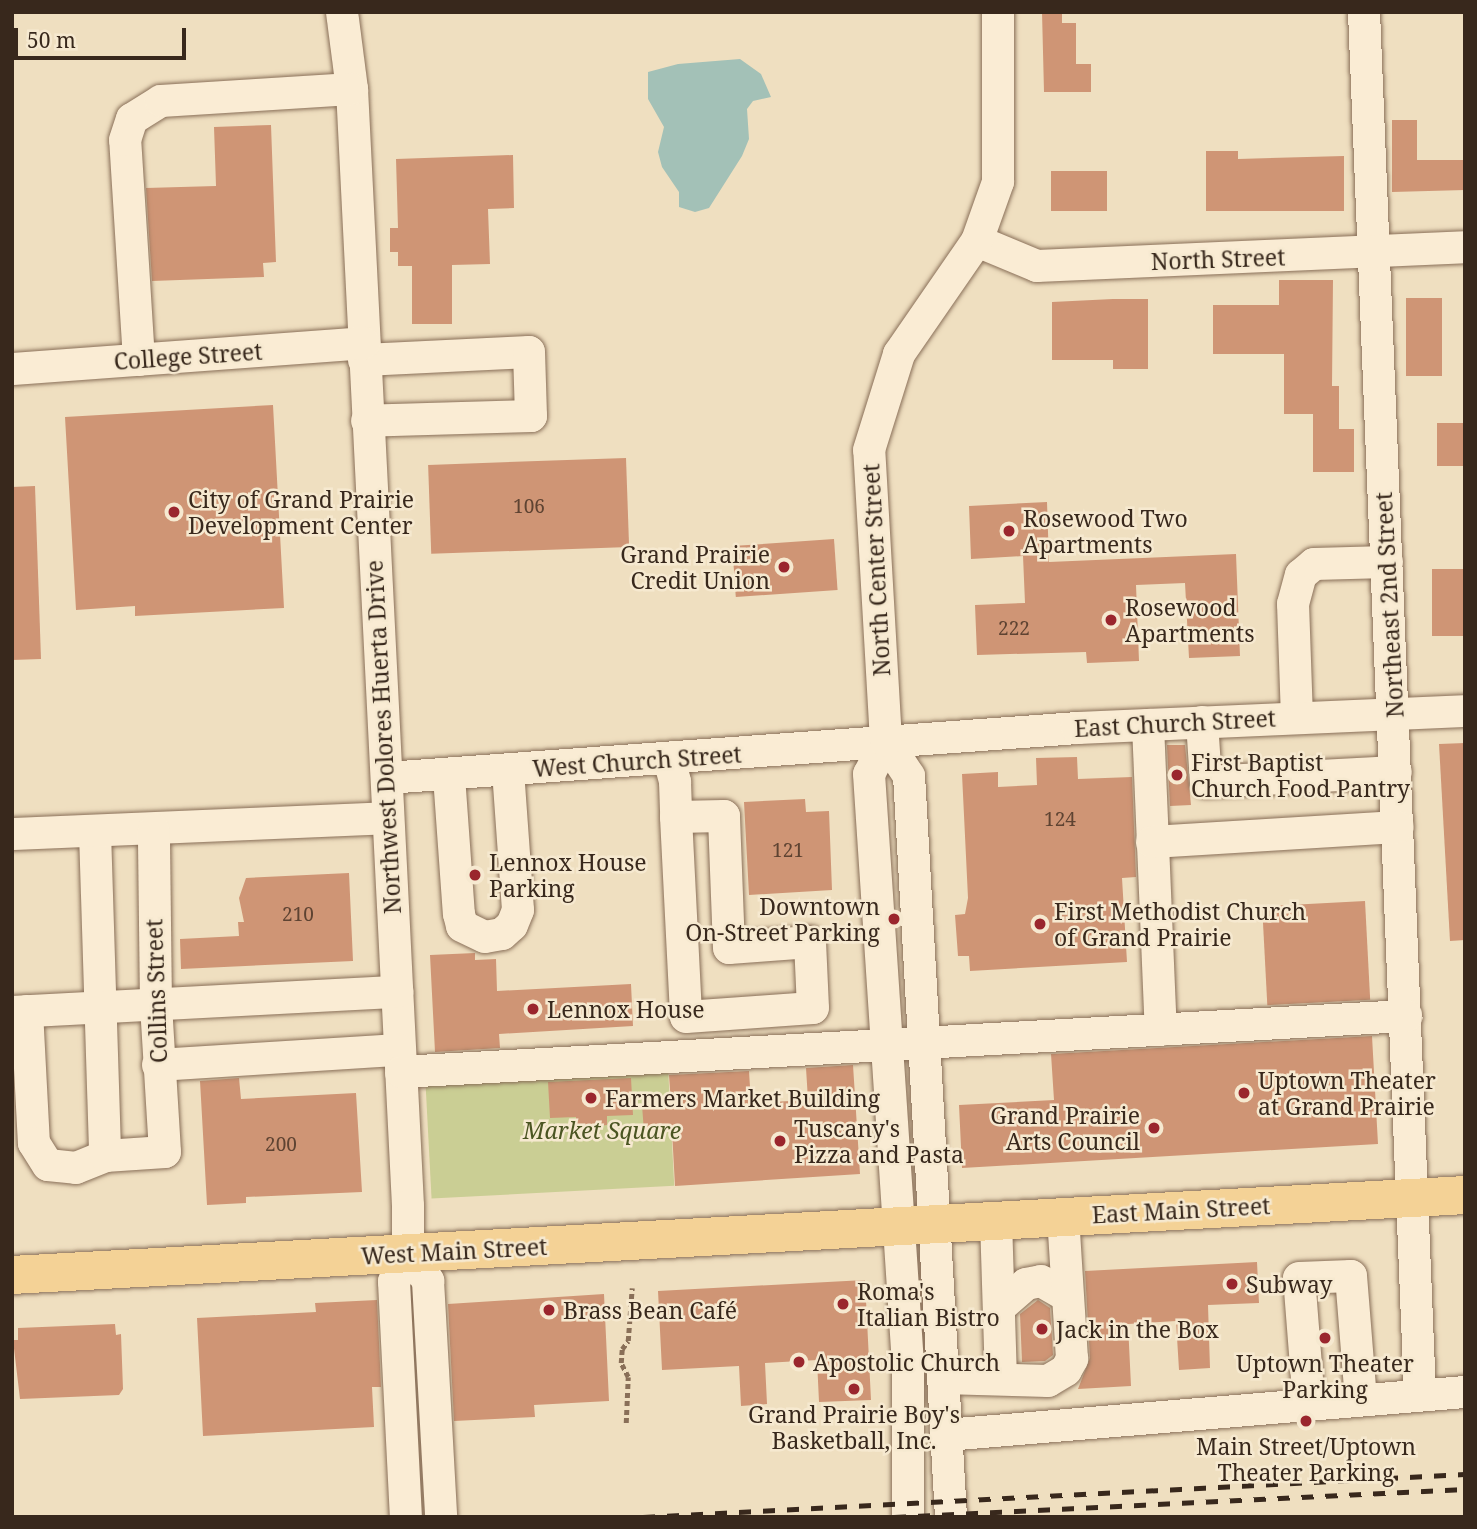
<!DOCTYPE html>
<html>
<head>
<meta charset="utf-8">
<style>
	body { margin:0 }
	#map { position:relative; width:1477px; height:1529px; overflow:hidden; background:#efdfc0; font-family:"Noto Serif",serif }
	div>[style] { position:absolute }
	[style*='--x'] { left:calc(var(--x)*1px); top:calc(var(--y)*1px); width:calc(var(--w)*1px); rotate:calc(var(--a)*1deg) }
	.green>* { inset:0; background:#cace94; transform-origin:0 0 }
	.water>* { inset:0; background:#a3c1b7 }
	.building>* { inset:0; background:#cf9575; transform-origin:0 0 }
	.path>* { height:4.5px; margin-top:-2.25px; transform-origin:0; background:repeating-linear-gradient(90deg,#896f58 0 5px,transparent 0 8.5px) }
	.roads { filter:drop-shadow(0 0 2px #896f58) drop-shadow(0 0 2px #896f58) }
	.minor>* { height:32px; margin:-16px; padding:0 16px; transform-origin:16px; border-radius:16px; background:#faecd4 }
	.major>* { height:38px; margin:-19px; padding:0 19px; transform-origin:19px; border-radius:19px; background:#f4d296 }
	.rail>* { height:5px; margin-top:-2.5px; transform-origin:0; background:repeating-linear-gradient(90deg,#38281c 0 12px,transparent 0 24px) }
	.dots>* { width:19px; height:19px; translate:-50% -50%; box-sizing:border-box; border:4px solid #f6e9d0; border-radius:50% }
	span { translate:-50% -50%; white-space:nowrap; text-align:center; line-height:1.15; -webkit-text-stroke:5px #f6e9d0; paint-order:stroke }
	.number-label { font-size:19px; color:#5e4332 }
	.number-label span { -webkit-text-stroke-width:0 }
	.street-label { font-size:23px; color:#38281c }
	.poi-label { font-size:23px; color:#38281c }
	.left { translate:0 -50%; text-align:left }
	.right { translate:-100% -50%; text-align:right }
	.park-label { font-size:23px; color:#4b5522; font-style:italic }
	.frame { position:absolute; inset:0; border:14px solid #38281c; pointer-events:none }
	.scale { position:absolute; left:14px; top:28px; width:172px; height:32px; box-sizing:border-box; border:4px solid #38281c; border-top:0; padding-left:9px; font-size:21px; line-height:24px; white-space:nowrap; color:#38281c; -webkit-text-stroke:5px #f6e9d0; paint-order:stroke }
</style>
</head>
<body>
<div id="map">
	<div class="green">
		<i style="left:668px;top:1067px;width:119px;height:243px;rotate:87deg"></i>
	</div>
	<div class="water">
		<i style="clip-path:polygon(740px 59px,761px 74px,771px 97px,753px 101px,747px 109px,749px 139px,742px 156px,709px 208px,695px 212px,679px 207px,679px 192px,662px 167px,658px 152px,664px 127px,648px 99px,648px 72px,678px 64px)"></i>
	</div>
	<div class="building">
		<i style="clip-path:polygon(1042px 12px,1062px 12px,1062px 23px,1076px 23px,1076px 64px,1091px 64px,1091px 92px,1044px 92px)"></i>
		<i style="clip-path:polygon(1392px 120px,1417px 120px,1417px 160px,1465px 160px,1465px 190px,1392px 192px)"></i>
		<i style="clip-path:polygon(271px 125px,276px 262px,263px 263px,264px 277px,152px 281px,146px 188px,216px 186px,214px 127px)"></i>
		<i style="clip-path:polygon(1206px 151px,1238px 151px,1238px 159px,1344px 156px,1344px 211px,1206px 211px)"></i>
		<i style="clip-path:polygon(513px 155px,514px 208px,488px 209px,490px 264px,452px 265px,452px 324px,412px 324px,412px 266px,398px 266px,398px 252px,390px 252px,390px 228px,398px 228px,396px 159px)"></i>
		<i style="left:1051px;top:171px;width:56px;height:40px"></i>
		<i style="clip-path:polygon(1279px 280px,1333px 280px,1332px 386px,1339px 386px,1339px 429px,1354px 429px,1354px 472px,1313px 472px,1313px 414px,1284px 414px,1284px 354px,1213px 354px,1213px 305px,1279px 305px)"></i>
		<i style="left:1406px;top:298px;width:36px;height:78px"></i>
		<i style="clip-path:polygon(1113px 299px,1148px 299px,1148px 369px,1113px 369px,1113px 360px,1052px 360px,1052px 302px)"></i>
		<i style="clip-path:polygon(273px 405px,284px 608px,135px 616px,135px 606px,76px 610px,65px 417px)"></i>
		<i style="left:1437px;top:423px;width:28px;height:43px"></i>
		<i style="left:626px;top:458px;width:89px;height:198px;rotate:88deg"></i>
		<i style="clip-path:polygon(35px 486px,41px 659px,12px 660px,12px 487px)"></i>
		<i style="clip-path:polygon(1047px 502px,1049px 562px,1236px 554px,1240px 656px,1189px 658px,1185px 583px,1136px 585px,1139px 661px,1087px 663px,1086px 652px,977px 655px,975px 605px,1025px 603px,1023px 556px,971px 559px,969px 506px)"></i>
		<i style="left:834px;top:539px;width:51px;height:102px;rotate:86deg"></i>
		<i style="left:1465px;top:569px;width:67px;height:33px;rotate:90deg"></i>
		<i style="clip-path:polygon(1465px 743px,1465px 940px,1450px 941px,1439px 744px)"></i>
		<i style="clip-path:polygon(1167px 745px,1185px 745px,1191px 805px,1170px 806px)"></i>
		<i style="clip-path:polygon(1077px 757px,1078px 779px,1132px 777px,1136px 877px,1122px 878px,1127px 962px,970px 971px,969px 956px,958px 956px,955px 915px,965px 914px,968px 898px,962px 774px,998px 772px,998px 787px,1037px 785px,1036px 758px)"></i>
		<i style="clip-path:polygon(805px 799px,806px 812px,829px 811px,832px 890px,749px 895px,744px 802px)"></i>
		<i style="clip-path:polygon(349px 873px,353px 961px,181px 969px,180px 939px,239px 936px,238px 922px,244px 922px,239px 898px,246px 878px)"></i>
		<i style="left:1365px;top:901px;width:99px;height:103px;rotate:87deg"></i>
		<i style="clip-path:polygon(475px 953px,475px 960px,496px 959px,497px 991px,631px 984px,633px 1026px,499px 1034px,500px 1048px,435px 1052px,430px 955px)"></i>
		<i style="clip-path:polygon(1372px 1036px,1378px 1144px,962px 1168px,959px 1105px,1054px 1100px,1051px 1054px)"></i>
		<i style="clip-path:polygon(853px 1065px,860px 1174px,675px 1186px,672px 1131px,644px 1132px,642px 1105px,671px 1103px,669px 1075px,749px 1071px,751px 1103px,808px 1100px,806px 1068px)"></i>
		<i style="clip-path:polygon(239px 1078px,241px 1099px,356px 1093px,362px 1192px,246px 1197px,246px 1203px,207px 1205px,200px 1081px)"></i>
		<i style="clip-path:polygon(631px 1078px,633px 1115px,607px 1116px,607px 1125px,590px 1127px,576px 1127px,576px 1117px,550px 1118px,548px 1082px)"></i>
		<i style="clip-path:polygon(1257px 1262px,1259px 1303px,1208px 1305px,1210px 1368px,1179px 1370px,1176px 1321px,1128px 1324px,1131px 1386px,1078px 1389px,1090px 1358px,1085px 1271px)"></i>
		<i style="clip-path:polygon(865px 1280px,871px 1400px,819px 1402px,817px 1360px,765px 1363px,767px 1404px,741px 1406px,739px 1366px,662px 1370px,658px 1291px)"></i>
		<i style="clip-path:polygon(604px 1294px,609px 1401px,534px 1405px,535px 1417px,454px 1421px,448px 1304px)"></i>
		<i style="clip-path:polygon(377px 1300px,381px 1387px,372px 1387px,374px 1427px,203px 1436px,197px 1318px,316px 1312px,315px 1303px)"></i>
		<i style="clip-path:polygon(1038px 1300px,1050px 1308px,1053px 1355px,1045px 1361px,1022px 1362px,1020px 1314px)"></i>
		<i style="clip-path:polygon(115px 1324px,116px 1335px,121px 1334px,123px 1389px,119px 1395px,20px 1399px,13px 1340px,18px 1340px,18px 1328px)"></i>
	</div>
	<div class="path">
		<i style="--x:626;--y:1423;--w:46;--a:-87.5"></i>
		<i style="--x:628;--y:1377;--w:16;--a:-117"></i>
		<i style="--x:621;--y:1363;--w:14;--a:-86"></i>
		<i style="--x:622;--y:1349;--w:10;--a:-53"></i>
		<i style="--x:628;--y:1341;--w:53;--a:-85.7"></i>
	</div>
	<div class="roads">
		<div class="minor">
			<i style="--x:342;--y:12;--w:78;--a:82.6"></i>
			<i style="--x:352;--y:89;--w:1118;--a:87.13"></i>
			<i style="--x:408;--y:1206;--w:48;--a:90"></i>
			<i style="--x:408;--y:1254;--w:31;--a:117"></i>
			<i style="--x:394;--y:1282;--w:235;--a:87.1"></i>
			<i style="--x:1364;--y:12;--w:1384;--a:87.68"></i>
			<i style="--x:977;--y:241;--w:65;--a:22.6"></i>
			<i style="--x:1037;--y:266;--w:428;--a:-2.5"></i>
			<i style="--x:139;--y:360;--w:220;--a:-93.6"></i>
			<i style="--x:125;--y:140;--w:22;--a:-72"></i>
			<i style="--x:132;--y:119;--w:34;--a:-32"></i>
			<i style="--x:161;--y:101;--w:191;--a:-3.6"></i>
			<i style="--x:364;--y:360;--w:165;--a:-2.8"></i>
			<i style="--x:529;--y:352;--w:64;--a:88.2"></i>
			<i style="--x:531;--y:416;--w:164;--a:178.3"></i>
			<i style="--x:12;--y:369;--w:353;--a:-4.2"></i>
			<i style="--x:1297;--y:718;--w:114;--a:-92"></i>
			<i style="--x:1293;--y:604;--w:30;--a:-75"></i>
			<i style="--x:1301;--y:575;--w:17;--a:-40"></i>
			<i style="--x:1314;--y:564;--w:73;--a:-1.6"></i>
			<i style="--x:1202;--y:722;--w:60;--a:86.2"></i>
			<i style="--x:1206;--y:782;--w:190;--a:-3"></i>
			<i style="--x:1148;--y:725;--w:305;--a:87.6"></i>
			<i style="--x:886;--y:741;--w:37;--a:117"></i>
			<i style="--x:869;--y:774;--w:592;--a:86.22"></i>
			<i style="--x:908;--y:1365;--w:152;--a:90"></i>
			<i style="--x:669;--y:759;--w:24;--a:75"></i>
			<i style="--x:675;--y:782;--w:35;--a:88"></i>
			<i style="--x:676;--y:817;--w:200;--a:87.1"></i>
			<i style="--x:686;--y:1017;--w:127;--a:-4.1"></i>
			<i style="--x:813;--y:1008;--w:66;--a:-92.6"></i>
			<i style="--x:810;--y:942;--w:81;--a:175.8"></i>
			<i style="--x:729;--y:948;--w:132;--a:-92.2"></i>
			<i style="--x:724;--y:816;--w:48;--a:178.8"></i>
			<i style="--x:449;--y:776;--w:138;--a:85.9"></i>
			<i style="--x:459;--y:914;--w:12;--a:76"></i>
			<i style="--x:462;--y:926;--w:25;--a:26"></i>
			<i style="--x:485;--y:937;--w:17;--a:-10"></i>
			<i style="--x:502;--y:934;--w:13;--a:-42"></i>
			<i style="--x:512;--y:925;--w:16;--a:-68"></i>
			<i style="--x:518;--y:910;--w:139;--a:-94.1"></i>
			<i style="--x:387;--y:778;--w:692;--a:-4.14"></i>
			<i style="--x:1077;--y:728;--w:388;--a:-2.5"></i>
			<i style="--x:95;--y:832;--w:324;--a:88.2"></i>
			<i style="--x:12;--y:834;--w:376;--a:-2.4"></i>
			<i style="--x:1152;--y:842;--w:246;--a:-3.5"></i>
			<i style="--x:27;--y:1011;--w:132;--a:87"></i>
			<i style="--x:34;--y:1143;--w:26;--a:58"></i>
			<i style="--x:48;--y:1165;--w:28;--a:6"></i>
			<i style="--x:76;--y:1168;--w:31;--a:-22"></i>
			<i style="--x:105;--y:1156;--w:60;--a:-3.8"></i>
			<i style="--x:165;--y:1152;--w:147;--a:-93.5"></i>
			<i style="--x:156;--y:1005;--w:175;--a:-90.7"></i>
			<i style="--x:12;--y:1012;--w:386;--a:-3"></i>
			<i style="--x:158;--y:1065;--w:241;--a:-3.6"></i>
			<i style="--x:401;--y:1072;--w:1007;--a:-3.19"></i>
			<i style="--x:996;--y:1220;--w:157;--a:88.2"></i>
			<i style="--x:408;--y:1254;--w:34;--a:53"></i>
			<i style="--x:428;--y:1281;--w:236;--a:86.8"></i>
			<i style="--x:1000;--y:1307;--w:35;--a:-41"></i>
			<i style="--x:1026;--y:1284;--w:15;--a:-11"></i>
			<i style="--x:1041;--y:1281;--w:30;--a:30"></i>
			<i style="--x:943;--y:1378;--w:105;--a:1.6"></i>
			<i style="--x:1048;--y:1381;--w:21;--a:-31"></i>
			<i style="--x:1066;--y:1370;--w:13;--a:-61"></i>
			<i style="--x:1072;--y:1359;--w:143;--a:-93.6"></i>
			<i style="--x:1309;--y:1404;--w:126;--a:-94.5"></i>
			<i style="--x:1299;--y:1278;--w:52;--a:-2.2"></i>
			<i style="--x:1351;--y:1276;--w:124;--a:85.4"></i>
			<i style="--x:946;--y:1435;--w:521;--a:-4.74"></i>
			<i style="--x:951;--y:1517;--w:742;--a:-93.24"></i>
			<i style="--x:909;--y:776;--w:42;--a:-123.3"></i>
			<i style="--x:886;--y:741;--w:291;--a:-93.3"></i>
			<i style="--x:869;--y:450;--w:101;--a:-72.6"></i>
			<i style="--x:899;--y:354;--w:137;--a:-55.4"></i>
			<i style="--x:977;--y:241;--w:63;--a:-70.4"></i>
			<i style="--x:998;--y:182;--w:170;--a:-90"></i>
		</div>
		<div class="major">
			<i style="--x:12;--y:1275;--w:1455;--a:-3.15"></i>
		</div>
	</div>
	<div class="rail">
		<i style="--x:643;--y:1517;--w:823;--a:-2.99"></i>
		<i style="--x:894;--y:1517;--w:572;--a:-2.81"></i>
	</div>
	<div class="dots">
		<i style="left:174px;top:512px;background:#9a262d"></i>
		<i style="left:1009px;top:531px;background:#9a262d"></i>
		<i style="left:784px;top:567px;background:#9a262d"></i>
		<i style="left:1111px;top:620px;background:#9a262d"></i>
		<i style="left:1177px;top:775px;background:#9a262d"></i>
		<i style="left:475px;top:875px;background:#9a262d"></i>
		<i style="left:894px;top:919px;background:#9a262d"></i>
		<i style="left:1040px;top:924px;background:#9a262d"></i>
		<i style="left:533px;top:1009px;background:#9a262d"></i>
		<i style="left:1244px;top:1093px;background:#9a262d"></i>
		<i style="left:591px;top:1098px;background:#9a262d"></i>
		<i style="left:1154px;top:1128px;background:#9a262d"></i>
		<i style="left:780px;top:1141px;background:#9a262d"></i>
		<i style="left:1232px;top:1284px;background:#9a262d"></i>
		<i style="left:843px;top:1304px;background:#9a262d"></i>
		<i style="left:549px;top:1310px;background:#9a262d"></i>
		<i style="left:1042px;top:1329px;background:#9a262d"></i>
		<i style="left:1325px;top:1338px;background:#9a262d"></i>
		<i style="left:799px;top:1362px;background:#9a262d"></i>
		<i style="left:854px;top:1389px;background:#9a262d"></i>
		<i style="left:1306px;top:1421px;background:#9a262d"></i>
	</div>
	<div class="number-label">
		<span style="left:529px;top:507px">106</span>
		<span style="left:1014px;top:629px">222</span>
		<span style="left:1060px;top:820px">124</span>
		<span style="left:788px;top:851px">121</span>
		<span style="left:298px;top:915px">210</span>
		<span style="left:281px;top:1145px">200</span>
	</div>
	<div class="street-label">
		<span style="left:1218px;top:259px;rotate:-2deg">North Street</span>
		<span style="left:188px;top:356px;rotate:-4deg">College Street</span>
		<span style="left:876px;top:570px;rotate:-93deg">North Center Street</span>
		<span style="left:1389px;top:605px;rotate:-93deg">Northeast 2nd Street</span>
		<span style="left:1175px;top:723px;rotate:-3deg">East Church Street</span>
		<span style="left:383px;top:737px;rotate:-93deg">Northwest Dolores Huerta Drive</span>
		<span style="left:637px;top:761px;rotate:-4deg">West Church Street</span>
		<span style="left:156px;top:991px;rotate:-92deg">Collins Street</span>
		<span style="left:1181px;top:1210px;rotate:-3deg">East Main Street</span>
		<span style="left:454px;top:1251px;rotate:-3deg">West Main Street</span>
	</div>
	<div class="poi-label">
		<span class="left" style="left:188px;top:512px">City of Grand Prairie<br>Development Center</span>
		<span class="left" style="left:1023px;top:531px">Rosewood Two<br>Apartments</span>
		<span class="right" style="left:770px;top:567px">Grand Prairie<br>Credit Union</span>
		<span class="left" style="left:1125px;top:620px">Rosewood<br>Apartments</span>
		<span class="left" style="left:1191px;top:775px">First Baptist<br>Church Food Pantry</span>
		<span class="left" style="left:489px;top:875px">Lennox House<br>Parking</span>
		<span class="right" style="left:880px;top:919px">Downtown<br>On-Street Parking</span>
		<span class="left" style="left:1054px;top:924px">First Methodist Church<br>of Grand Prairie</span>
		<span class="left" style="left:547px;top:1009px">Lennox House</span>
		<span class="left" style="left:1258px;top:1093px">Uptown Theater<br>at Grand Prairie</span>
		<span class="left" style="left:605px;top:1098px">Farmers Market Building</span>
		<span class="right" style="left:1140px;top:1128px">Grand Prairie<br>Arts Council</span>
		<span class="left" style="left:794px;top:1141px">Tuscany's<br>Pizza and Pasta</span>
		<span class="left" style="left:1246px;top:1284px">Subway</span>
		<span class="left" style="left:857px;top:1304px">Roma's<br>Italian Bistro</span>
		<span class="left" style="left:563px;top:1310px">Brass Bean Café</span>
		<span class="left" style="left:1056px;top:1329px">Jack in the Box</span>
		<span class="left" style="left:813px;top:1362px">Apostolic Church</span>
		<span style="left:1325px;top:1376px">Uptown Theater<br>Parking</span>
		<span style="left:854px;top:1427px">Grand Prairie Boy's<br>Basketball, Inc.</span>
		<span style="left:1306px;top:1459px">Main Street/Uptown<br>Theater Parking</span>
	</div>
	<div class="park-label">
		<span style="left:602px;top:1130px">Market Square</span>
	</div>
	<div class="frame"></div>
	<div class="scale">50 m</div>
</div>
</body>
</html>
